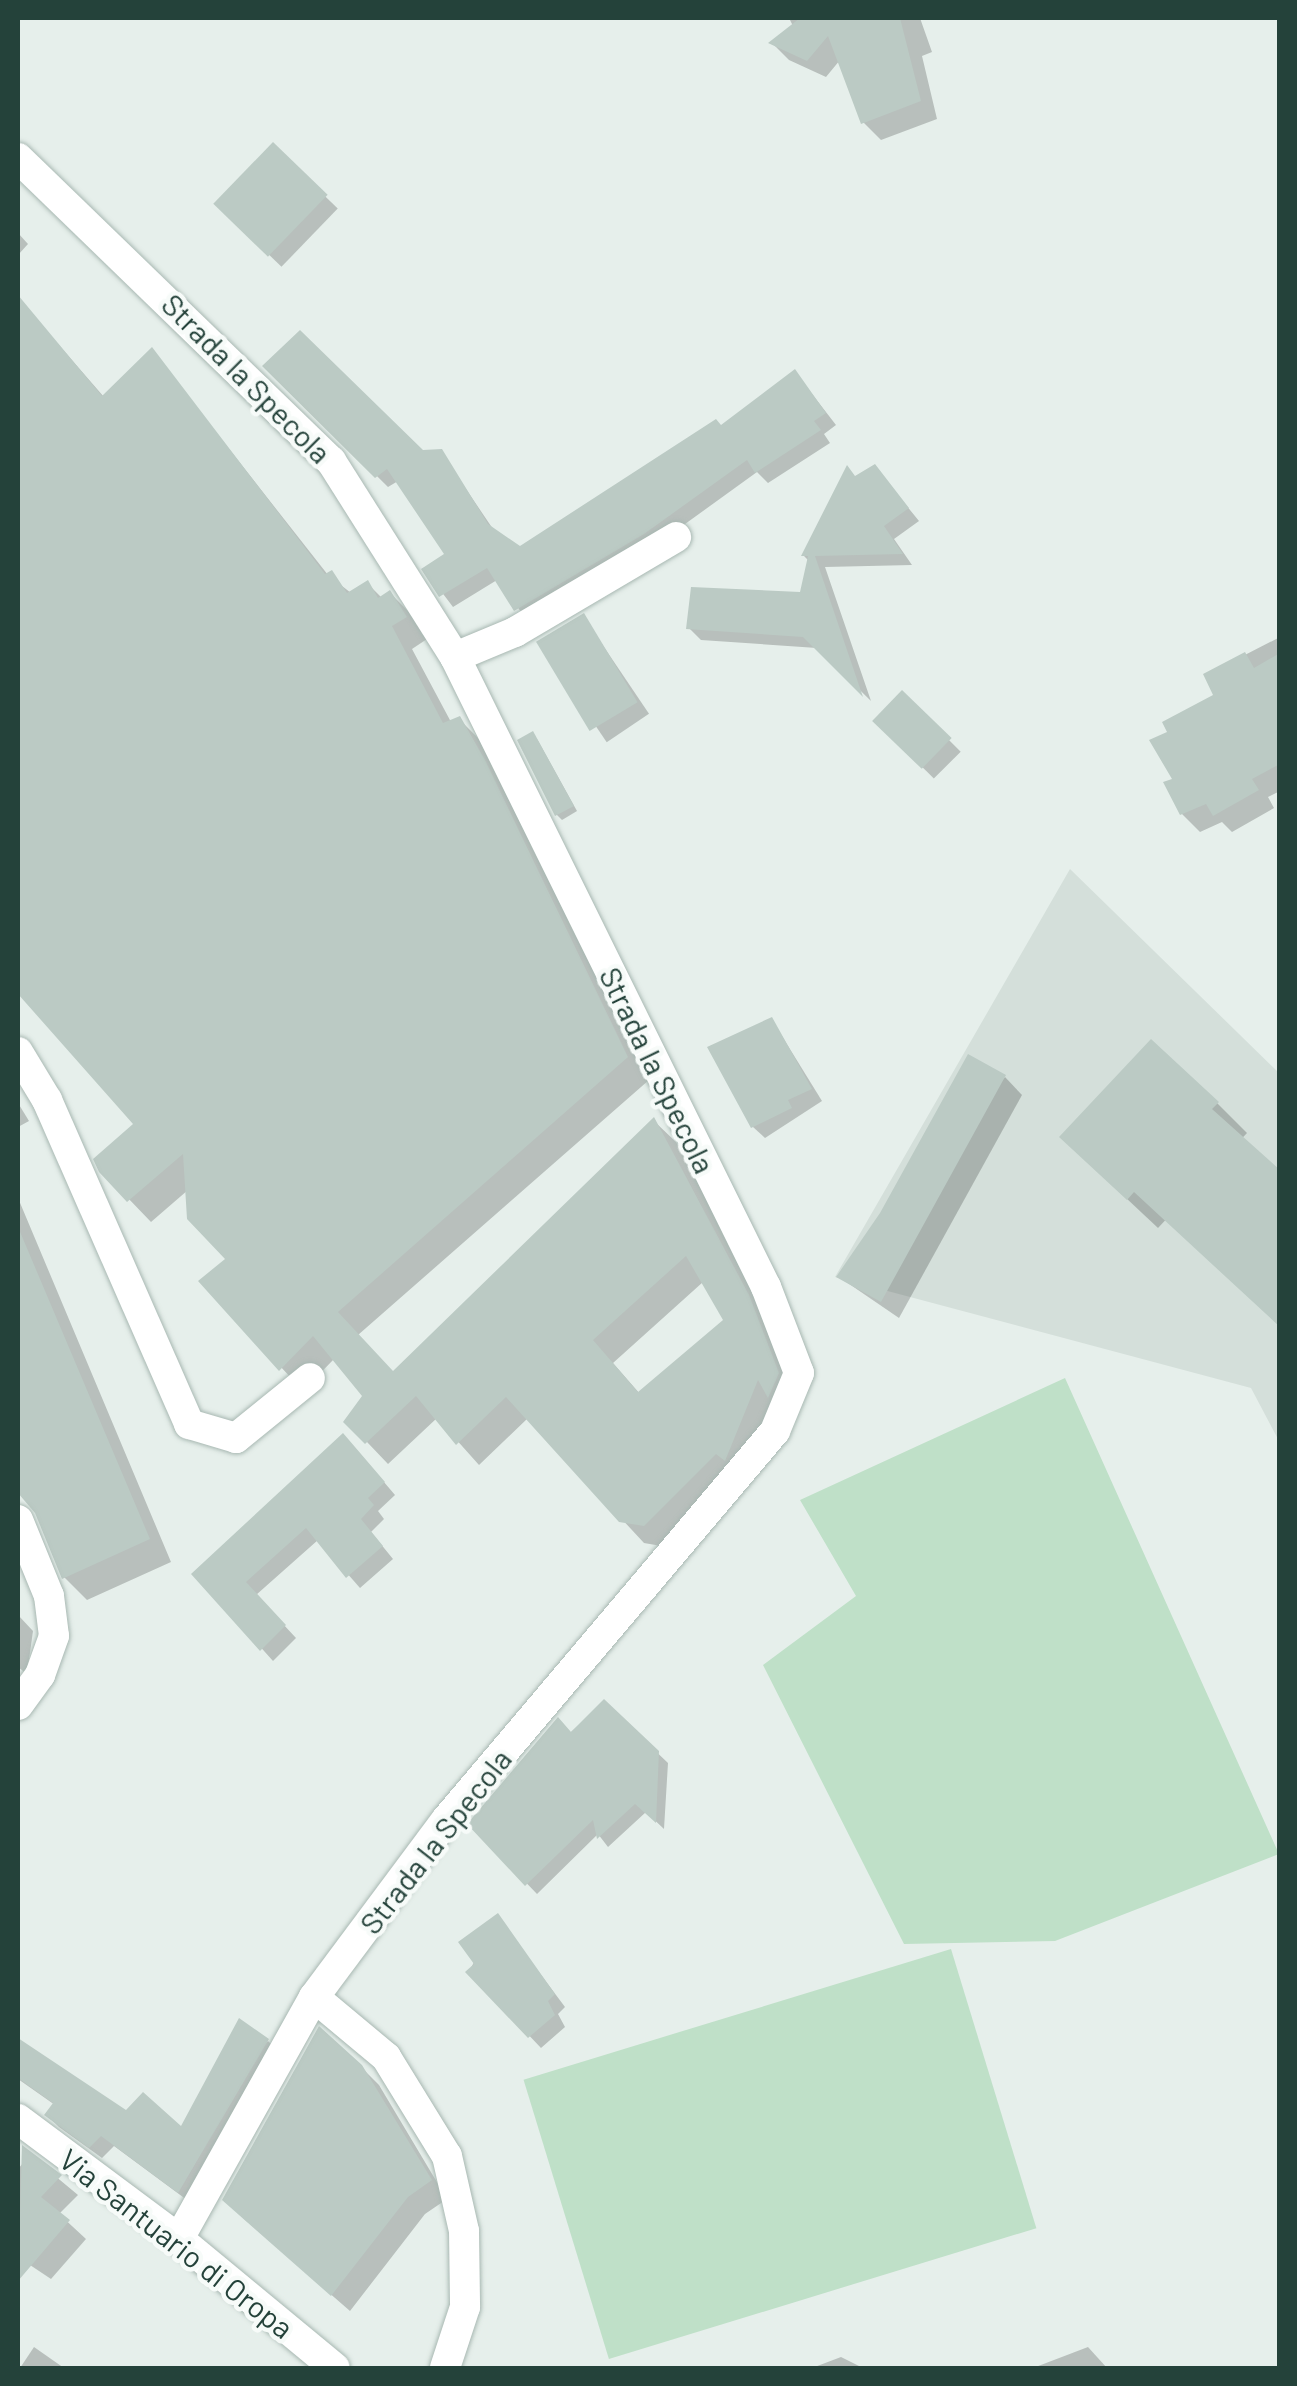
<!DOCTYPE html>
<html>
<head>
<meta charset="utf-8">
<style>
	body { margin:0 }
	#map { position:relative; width:1297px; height:2386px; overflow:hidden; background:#e6efeb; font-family:Barlow,sans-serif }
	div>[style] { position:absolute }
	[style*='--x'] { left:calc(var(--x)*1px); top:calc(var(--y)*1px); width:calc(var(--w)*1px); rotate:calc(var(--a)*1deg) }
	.built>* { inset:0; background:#d4dfda }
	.green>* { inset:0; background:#bfe0c8; transform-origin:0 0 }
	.shadow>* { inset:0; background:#0003; transform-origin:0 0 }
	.building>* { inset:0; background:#bbcac4; transform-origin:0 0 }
	.roads { filter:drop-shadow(0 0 2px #a8b8b2) drop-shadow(0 0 2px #a8b8b2) }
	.minor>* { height:30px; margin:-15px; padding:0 15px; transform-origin:15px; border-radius:15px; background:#fff }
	span { translate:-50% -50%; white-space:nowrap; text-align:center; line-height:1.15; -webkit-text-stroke:9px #f7fbf9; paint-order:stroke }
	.street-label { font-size:30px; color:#24423a }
	.frame { position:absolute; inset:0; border:20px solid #24423a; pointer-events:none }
</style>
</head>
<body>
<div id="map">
	<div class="built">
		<i style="clip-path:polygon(1070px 869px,1279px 1073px,1279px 1441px,1251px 1388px,835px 1277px)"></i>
	</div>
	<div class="green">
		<i style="clip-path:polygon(1065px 1378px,1279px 1854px,1055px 1941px,904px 1944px,763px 1665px,856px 1596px,800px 1500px)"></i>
		<i style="left:951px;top:1949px;width:292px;height:447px;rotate:73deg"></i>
	</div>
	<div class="shadow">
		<i style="clip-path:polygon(789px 18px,920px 18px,932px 52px,922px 56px,937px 119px,881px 140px,864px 123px,840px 60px,826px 77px,789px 60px,772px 43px,793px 26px)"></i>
		<i style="left:273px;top:146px;width:90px;height:81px;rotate:44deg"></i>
		<i style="clip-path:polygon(18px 233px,28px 244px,18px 255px)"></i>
		<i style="clip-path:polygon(evenodd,18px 298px,104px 397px,152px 351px,328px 575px,351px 593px,367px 583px,382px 598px,390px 593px,412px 615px,427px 639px,412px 649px,451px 722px,459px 719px,481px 741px,649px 1080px,358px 1335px,394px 1374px,654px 1121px,676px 1142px,770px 1319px,800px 1396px,667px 1547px,644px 1543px,528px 1418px,479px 1465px,437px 1418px,388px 1464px,347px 1421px,365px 1396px,334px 1359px,303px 1391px,202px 1281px,228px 1259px,188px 1190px,151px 1222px,101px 1170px,136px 1124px,18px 990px,18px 298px,703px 1282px,726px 1321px,640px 1394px,613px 1363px,703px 1282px)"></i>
		<i style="clip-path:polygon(266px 366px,422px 452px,441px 452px,495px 532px,520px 549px,721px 428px,795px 372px,836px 425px,824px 434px,830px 443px,768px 483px,757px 472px,656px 545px,528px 621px,497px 580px,453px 607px,425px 570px,447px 555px,398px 481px,388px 487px)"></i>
		<i style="clip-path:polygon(875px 467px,919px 521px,894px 539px,912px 565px,825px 567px,871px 701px,817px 648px,701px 640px,689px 628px,802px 595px,809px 561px,804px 556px,856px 478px)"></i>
		<i style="left:583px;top:616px;width:118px;height:51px;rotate:56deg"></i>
		<i style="clip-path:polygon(1280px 637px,1280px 791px,1268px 797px,1274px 808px,1232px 832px,1222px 822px,1200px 832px,1182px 814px,1170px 733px,1217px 696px,1206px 675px)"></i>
		<i style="left:902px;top:693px;width:83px;height:38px;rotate:45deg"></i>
		<i style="clip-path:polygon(537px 739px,577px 811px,562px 820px,557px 815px)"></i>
		<i style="clip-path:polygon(772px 1020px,822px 1101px,765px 1138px,753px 1127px)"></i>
		<i style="clip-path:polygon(1005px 1077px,1022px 1095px,899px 1318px,839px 1277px)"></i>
		<i style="clip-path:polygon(18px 1103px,29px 1121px,18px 1127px)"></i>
		<i style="clip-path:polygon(1217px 1103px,1247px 1133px,1158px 1228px,1093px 1167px)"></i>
		<i style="clip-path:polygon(18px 1198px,171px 1562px,87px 1600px,64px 1577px,40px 1517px,18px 1487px)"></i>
		<i style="clip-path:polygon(355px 1448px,395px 1495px,378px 1511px,384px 1519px,371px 1532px,393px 1559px,360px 1588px,318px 1540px,256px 1595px,296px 1638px,273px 1661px,195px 1574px)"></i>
		<i style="clip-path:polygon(18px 1615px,33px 1631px,27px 1674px,18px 1667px)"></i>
		<i style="clip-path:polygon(604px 1702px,668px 1763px,664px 1829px,646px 1812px,608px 1847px,598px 1834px,537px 1894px,470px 1824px)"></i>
		<i style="clip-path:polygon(497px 1916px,565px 2007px,558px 2014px,565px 2027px,541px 2048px,469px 1972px)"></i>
		<i style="clip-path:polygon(18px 2041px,127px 2113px,181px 2130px,268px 2041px,280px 2053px,191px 2203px,114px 2146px,102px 2158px,59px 2127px,47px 2115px,55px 2105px,18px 2079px)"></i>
		<i style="clip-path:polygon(360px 2066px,379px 2085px,447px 2199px,425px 2214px,350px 2311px,243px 2218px)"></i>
		<i style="clip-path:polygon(30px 2155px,78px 2195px,59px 2214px,86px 2239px,51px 2279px,18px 2257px,18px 2169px)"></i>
		<i style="clip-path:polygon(34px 2347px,64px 2368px,20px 2368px)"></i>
		<i style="clip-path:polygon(1088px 2347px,1107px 2368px,1033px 2368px)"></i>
		<i style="clip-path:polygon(841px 2357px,863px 2368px,812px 2368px)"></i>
	</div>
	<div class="building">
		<i style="clip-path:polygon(800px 18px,900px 18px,921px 101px,861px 124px,828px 36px,807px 61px,768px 43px)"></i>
		<i style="left:273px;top:142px;width:76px;height:86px;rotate:44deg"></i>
		<i style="clip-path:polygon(evenodd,18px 295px,102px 396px,152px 347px,325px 574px,332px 570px,347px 593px,368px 580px,378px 598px,390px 590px,407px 617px,392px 626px,443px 723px,460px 716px,485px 760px,628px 1057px,338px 1312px,393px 1371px,654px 1117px,749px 1295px,779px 1373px,768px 1398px,758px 1380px,725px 1461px,716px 1454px,644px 1526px,619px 1522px,506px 1397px,456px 1445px,416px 1396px,365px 1444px,343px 1422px,362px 1396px,313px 1336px,279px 1371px,198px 1281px,225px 1259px,187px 1219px,183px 1154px,127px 1202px,99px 1172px,93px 1159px,133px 1124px,18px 994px,18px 295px,686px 1256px,723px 1320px,638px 1392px,593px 1340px,686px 1256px)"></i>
		<i style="clip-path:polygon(300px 330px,423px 450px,442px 449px,488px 524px,520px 546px,716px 419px,721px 425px,795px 369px,826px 413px,814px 421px,821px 430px,755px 473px,747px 460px,644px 534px,514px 611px,487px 568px,439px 597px,421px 569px,444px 554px,387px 469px,375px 478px,262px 366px)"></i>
		<i style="clip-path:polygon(875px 464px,909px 508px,884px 526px,903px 554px,815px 556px,863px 697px,803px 637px,686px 629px,691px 587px,800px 592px,808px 556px,801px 556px,847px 465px,855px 476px)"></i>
		<i style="left:584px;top:613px;width:104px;height:56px;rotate:59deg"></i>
		<i style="clip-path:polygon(1245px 652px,1254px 668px,1280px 653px,1280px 764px,1252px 779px,1259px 790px,1213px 816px,1206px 804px,1180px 815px,1163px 782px,1172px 779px,1149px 740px,1167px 732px,1162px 722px,1213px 695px,1203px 674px)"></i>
		<i style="left:902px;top:690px;width:69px;height:43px;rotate:44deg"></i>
		<i style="clip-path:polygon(533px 731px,574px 806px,555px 816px,517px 740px)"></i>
		<i style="clip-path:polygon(772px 1017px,812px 1089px,788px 1100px,792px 1108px,751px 1128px,707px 1047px)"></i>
		<i style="clip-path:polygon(1151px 1039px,1219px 1102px,1212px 1109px,1280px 1170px,1280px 1327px,1134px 1192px,1127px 1200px,1059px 1137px)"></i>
		<i style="clip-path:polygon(968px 1054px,1006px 1075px,881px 1302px,836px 1277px,880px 1213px)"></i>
		<i style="clip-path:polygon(18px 1227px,150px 1539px,62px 1579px,35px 1513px,18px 1493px)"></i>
		<i style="clip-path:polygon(343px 1433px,385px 1482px,368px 1498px,374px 1505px,361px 1519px,383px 1546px,346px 1578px,306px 1528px,246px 1582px,286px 1625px,260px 1651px,191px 1574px)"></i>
		<i style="clip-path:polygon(604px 1699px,659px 1751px,656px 1823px,635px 1804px,597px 1839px,593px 1820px,525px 1886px,467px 1824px,558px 1717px,571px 1732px)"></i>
		<i style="clip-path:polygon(498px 1913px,555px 1994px,548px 2001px,555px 2015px,528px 2038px,465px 1972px,474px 1964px,458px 1942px)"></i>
		<i style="clip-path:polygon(239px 2018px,269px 2039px,178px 2193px,101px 2136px,89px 2148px,44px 2115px,53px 2103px,18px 2078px,18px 2038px,126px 2110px,143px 2092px,181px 2126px)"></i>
		<i style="clip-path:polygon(319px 2026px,362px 2065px,432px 2180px,408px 2197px,331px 2296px,222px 2200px)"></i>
		<i style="clip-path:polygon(22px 2145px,62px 2175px,41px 2197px,70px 2220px,18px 2281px)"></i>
	</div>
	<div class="roads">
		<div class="minor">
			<i style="--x:18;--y:158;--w:436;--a:44.1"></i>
			<i style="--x:331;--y:461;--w:232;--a:57.7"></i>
			<i style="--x:455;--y:657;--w:703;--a:63.73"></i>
			<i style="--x:766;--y:1287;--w:92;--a:69"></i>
			<i style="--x:799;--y:1373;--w:63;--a:112.5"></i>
			<i style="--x:775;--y:1431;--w:509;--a:130.22"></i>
			<i style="--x:446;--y:1820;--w:221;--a:126.7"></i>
			<i style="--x:314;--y:1997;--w:277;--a:119.2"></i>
			<i style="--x:455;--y:657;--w:65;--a:-22.6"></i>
			<i style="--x:515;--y:632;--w:187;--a:-30.5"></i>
			<i style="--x:18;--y:1052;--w:56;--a:58.9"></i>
			<i style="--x:47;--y:1100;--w:354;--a:66.3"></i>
			<i style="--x:189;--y:1424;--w:49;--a:16.6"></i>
			<i style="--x:236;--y:1438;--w:95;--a:-39"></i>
			<i style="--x:18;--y:1520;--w:82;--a:67.8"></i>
			<i style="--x:49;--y:1596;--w:40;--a:82.9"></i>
			<i style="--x:54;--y:1636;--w:41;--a:109.7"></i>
			<i style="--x:40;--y:1675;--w:37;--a:126"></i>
			<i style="--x:314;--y:1997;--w:94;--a:39.8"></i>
			<i style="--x:386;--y:2057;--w:116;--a:58.4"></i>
			<i style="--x:447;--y:2156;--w:77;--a:77.2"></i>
			<i style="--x:464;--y:2231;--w:76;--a:89.2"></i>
			<i style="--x:465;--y:2307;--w:64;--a:108.2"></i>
			<i style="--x:18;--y:2119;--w:201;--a:36.7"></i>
			<i style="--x:179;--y:2239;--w:202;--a:39.6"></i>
		</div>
	</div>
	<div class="street-label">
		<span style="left:247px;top:378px;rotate:45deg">Strada la Specola</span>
		<span style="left:658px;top:1070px;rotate:64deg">Strada la Specola</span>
		<span style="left:435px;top:1841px;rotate:-52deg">Strada la Specola</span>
		<span style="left:177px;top:2243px;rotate:38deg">Via Santuario di Oropa</span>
	</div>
	<div class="frame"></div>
</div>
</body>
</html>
